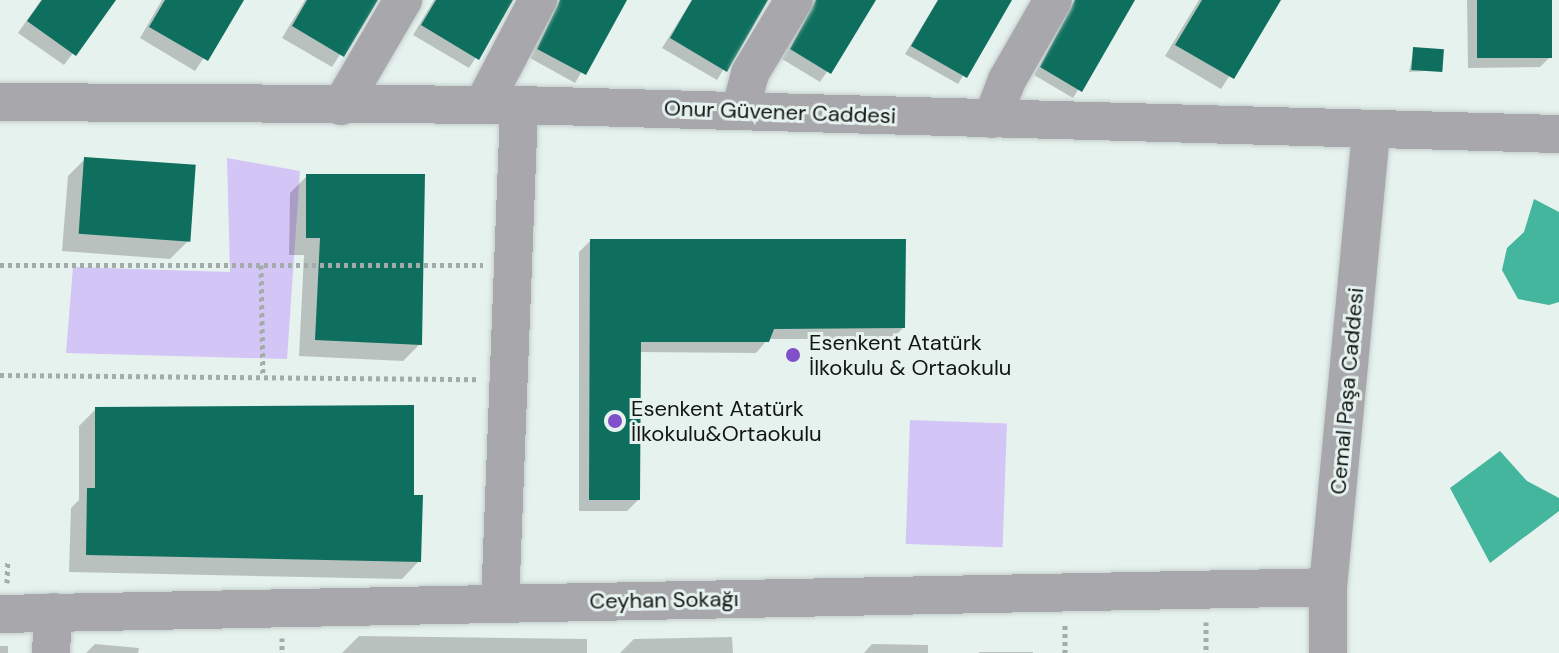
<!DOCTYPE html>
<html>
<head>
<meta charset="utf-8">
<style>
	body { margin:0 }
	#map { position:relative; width:1559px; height:653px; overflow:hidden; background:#e6f2ee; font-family:"DM Sans",sans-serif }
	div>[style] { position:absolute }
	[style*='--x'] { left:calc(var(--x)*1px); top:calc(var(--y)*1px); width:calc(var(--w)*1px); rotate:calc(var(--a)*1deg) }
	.green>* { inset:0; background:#d4c5f7; transform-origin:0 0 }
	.water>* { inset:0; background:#44b69d }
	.shadow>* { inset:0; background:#0003; transform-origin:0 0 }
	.building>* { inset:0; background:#0f6f5e; transform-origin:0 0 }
	.path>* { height:5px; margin-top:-2.5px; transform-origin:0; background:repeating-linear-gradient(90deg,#a2aca9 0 4px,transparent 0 8px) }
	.roads { filter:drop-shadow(0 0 2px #c4cfcb) drop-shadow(0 0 2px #c4cfcb) }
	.minor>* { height:38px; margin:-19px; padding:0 19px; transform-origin:19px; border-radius:19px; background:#a8a7ab }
	.dots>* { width:22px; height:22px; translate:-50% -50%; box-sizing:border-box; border:4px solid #e6f2ee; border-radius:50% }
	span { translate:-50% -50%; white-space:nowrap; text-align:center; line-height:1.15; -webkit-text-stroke:6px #e6f2ee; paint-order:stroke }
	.street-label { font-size:22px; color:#111514 }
	.poi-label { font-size:22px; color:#111514 }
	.left { translate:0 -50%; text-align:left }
</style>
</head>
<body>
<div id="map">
	<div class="green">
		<i style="clip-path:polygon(227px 158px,300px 171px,287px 359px,66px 353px,73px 267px,230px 272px)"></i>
		<i style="left:910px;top:420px;width:97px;height:124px;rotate:2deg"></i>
	</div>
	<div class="water">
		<i style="clip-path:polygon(1534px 199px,1559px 212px,1559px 302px,1549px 305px,1518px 299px,1502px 270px,1507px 248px,1524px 232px)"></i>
		<i style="clip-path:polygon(1500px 451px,1527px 481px,1559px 498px,1559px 511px,1490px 563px,1450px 488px)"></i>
	</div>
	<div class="shadow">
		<i style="clip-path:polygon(41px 0,113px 0,64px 65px,18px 33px)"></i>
		<i style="clip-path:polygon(162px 0,242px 0,195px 71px,140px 38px)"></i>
		<i style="clip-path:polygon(305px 0,375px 0,332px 67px,282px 38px)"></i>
		<i style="clip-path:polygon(434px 0,513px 0,469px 68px,413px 35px)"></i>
		<i style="clip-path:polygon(546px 0,624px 0,575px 83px,530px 58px,552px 10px)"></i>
		<i style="clip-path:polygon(692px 0,766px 0,717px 80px,662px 48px)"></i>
		<i style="clip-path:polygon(804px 0,875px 0,820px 82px,782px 59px,807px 12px)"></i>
		<i style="clip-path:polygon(938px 0,1010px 0,958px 84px,905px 54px)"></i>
		<i style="clip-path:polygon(1073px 0,1134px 0,1073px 98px,1034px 75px)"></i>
		<i style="clip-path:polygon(1199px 0,1279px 0,1221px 89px,1165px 56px)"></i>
		<i style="clip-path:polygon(1467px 0,1550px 0,1551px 56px,1540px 67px,1468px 68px)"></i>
		<i style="clip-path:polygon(1414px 49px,1441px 70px,1409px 72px)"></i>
		<i style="clip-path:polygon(85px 159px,188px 241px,170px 259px,62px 251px,68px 176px)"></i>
		<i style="clip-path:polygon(307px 176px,420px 344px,403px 361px,299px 356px,304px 255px,289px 255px,290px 193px)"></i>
		<i style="clip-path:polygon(590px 241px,903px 328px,892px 339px,768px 339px,756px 353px,638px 352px,638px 500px,627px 511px,579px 511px,579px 252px)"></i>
		<i style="clip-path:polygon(96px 409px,412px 497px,419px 561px,402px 579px,69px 572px,71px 508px,79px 500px,79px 426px)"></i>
		<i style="clip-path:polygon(359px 636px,587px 639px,587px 653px,342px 653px)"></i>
		<i style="clip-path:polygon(732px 637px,733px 653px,620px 653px,634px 639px)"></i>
		<i style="clip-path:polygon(95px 644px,139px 648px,138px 653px,86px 653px)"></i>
		<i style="clip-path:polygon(872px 644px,928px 645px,928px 653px,864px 653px)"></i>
		<i style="left:0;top:646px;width:8px;height:7px"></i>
		<i style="left:979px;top:652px;width:54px;height:1px"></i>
	</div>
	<div class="building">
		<i style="clip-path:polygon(42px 0,116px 0,76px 56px,27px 21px)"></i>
		<i style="clip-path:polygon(165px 0,244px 0,208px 61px,149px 27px)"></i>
		<i style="clip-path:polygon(307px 0,378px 0,344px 57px,292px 26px)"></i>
		<i style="clip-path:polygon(436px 0,513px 0,479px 60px,421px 25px)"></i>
		<i style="clip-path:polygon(560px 0,627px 0,586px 75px,537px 49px)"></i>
		<i style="clip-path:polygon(692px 0,768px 0,727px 72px,670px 38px)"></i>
		<i style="clip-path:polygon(816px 0,876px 0,831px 74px,790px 49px)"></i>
		<i style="clip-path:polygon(938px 0,1012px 0,967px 78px,911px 46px)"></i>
		<i style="clip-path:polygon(1075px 0,1135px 0,1082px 92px,1040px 67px)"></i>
		<i style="clip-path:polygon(1202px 0,1281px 0,1234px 79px,1175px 45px)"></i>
		<i style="left:1477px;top:0;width:75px;height:58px"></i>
		<i style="left:1413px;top:47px;width:31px;height:23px;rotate:4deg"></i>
		<i style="left:84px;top:157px;width:112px;height:77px;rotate:4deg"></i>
		<i style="clip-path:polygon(306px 174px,425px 174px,422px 345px,315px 340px,320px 238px,306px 238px)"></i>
		<i style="clip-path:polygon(590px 239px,906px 239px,905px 328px,774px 329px,769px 342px,641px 342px,640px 500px,589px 500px)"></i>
		<i style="clip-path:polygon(414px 405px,414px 495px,423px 495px,421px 562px,86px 555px,87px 488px,95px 488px,95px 407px)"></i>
	</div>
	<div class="path">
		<i style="--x:0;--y:265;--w:483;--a:0"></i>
		<i style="--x:261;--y:265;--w:111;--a:89"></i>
		<i style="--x:0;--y:375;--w:479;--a:0.5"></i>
		<i style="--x:7;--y:583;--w:23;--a:-88"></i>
		<i style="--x:1206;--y:622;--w:31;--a:90"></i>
		<i style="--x:282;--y:638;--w:15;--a:90"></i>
		<i style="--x:1065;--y:653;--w:31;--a:-90"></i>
	</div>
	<div class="roads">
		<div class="minor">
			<i style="--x:0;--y:102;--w:519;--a:0.33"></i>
			<i style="--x:519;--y:105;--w:1040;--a:1.6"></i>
			<i style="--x:483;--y:105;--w:119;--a:-62.4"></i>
			<i style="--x:341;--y:106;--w:123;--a:-59.7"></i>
			<i style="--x:740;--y:111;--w:39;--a:-75"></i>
			<i style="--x:750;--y:73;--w:85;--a:-58.9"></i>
			<i style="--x:992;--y:119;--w:42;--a:-69"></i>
			<i style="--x:1007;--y:80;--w:92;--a:-60.1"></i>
			<i style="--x:500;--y:604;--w:499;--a:-87.8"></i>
			<i style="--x:0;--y:614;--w:1328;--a:-1.16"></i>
			<i style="--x:51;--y:653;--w:41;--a:-87.2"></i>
			<i style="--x:1328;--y:653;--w:66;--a:-90"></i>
			<i style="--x:1328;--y:587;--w:459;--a:-84.6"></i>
		</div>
	</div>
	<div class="dots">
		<i style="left:793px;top:355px;background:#7f50c9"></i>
		<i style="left:615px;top:421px;background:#7f50c9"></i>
	</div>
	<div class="street-label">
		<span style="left:780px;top:112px;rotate:2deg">Onur Güvener Caddesi</span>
		<span style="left:1347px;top:391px;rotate:-85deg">Cemal Paşa Caddesi</span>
		<span style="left:664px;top:600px;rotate:-1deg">Ceyhan Sokağı</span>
	</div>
	<div class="poi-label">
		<span class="left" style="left:809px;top:355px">Esenkent Atatürk<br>İlkokulu &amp; Ortaokulu</span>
		<span class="left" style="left:631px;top:421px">Esenkent Atatürk<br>İlkokulu&amp;Ortaokulu</span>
	</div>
</div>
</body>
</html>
